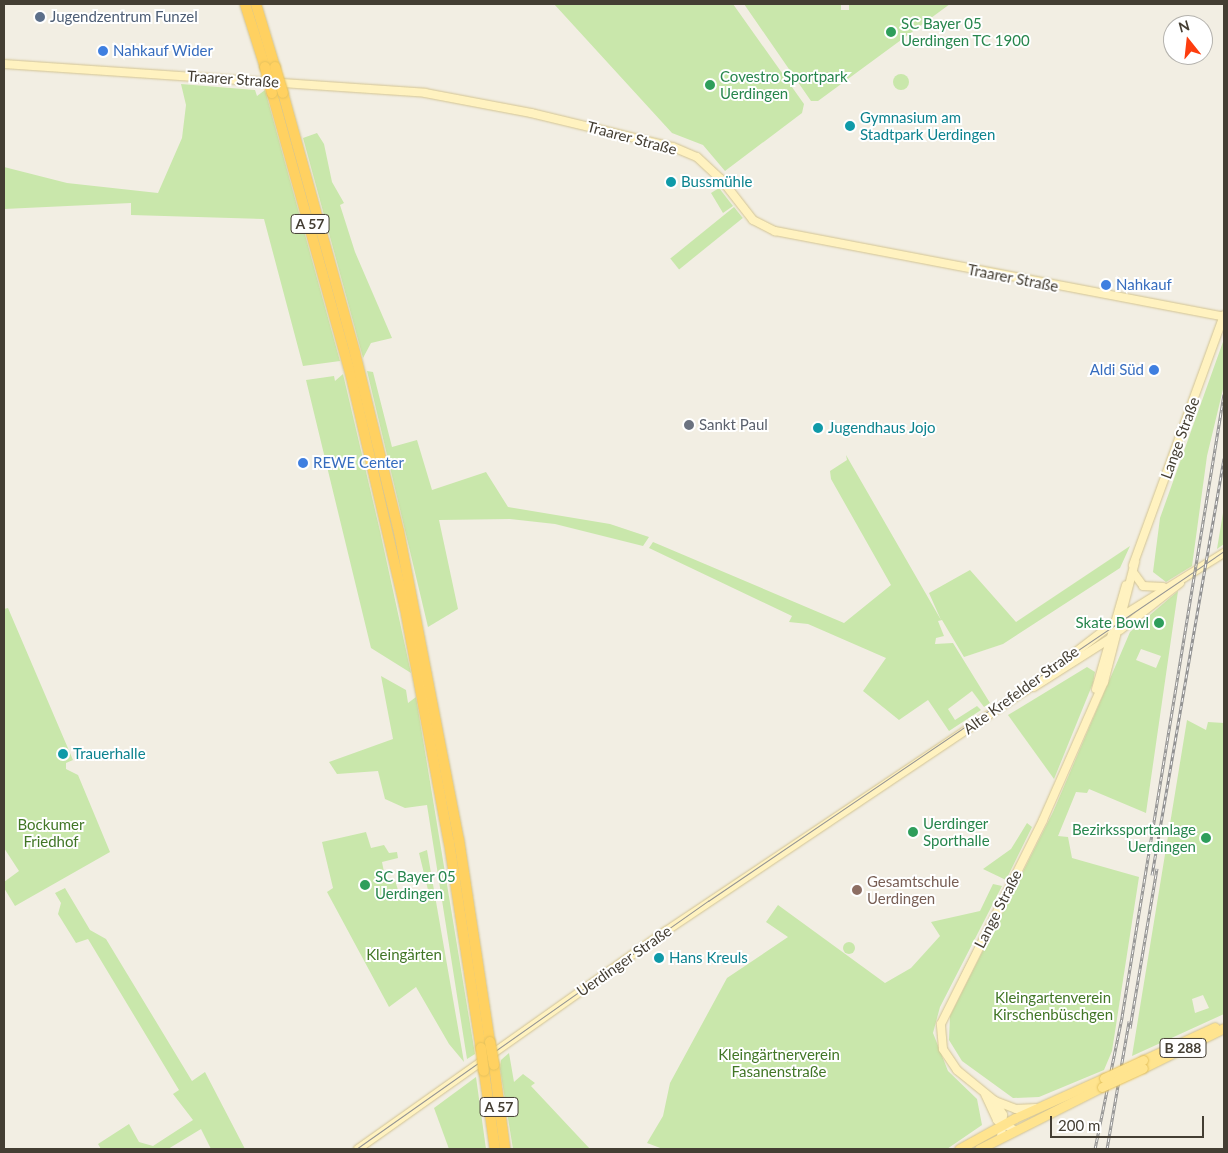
<!DOCTYPE html>
<html>
<head>
<meta charset="utf-8">
<style>
	body { margin:0 }
	#map { position:relative; width:1228px; height:1153px; overflow:hidden; background:#f2eee3; font-family:Lato,sans-serif }
	div>[style] { position:absolute }
	[style*='--x'] { left:calc(var(--x)*1px); top:calc(var(--y)*1px); width:calc(var(--w)*1px); rotate:calc(var(--a)*1deg) }
	.green>* { inset:0; background:#c9e7ab; transform-origin:0 0 }
	.round { border-radius:50% }
	.roads { filter:drop-shadow(0 0 1px #d3c492) drop-shadow(0 0 1px #d3c492) }
	.secondary>* { height:8px; margin:-4px; padding:0 4px; transform-origin:4px; border-radius:4px; background:#fff2c0 }
	.primary>* { height:9px; margin:-4.5px; padding:0 4.5px; transform-origin:4.5px; border-radius:4.5px; background:#ffe48f }
	.highway>* { height:10px; margin:-5px; padding:0 5px; transform-origin:5px; border-radius:5px; background:#ffd161 }
	.tram>* { height:1px; margin:-0.5px; padding:0 0.5px; transform-origin:0.5px; border-radius:0.5px; background:#939393 }
	.rail>* { height:3px; margin-top:-1.5px; transform-origin:0; background:repeating-linear-gradient(90deg,#fff 0 4px,#939393 0 8px); box-sizing:border-box; border-block:1px solid #939393 }
	.bridges { filter:drop-shadow(0 0 1px #e5c25e) drop-shadow(0 0 1px #e5c25e) }
	.primary-bridge>* { height:9px; margin:-4.5px; padding:0 4.5px; transform-origin:4.5px; border-radius:4.5px; background:#ffe48f }
	.highway-bridge>* { height:10px; margin:-5px; padding:0 5px; transform-origin:5px; border-radius:5px; background:#ffd161 }
	.dots>* { width:14px; height:14px; translate:-50% -50%; box-sizing:border-box; border:2px solid #fff; border-radius:50% }
	span { translate:-50% -50%; white-space:nowrap; text-align:center; line-height:1.15; -webkit-text-stroke:4px #fff; paint-order:stroke }
	.shield-label span { padding:1px 4px; background:#fff; border:1px solid; border-radius:4px; -webkit-text-stroke-width:0 }
	.shield-label { font-size:14px; color:#443e33; font-weight:700 }
	.service-label { font-size:15px; color:#4e5e75 }
	.left { translate:0 -50%; text-align:left }
	.leisure-label { font-size:15px; color:#27864d }
	.right { translate:-100% -50%; text-align:right }
	.shop-label { font-size:15px; color:#366cbe }
	.street-label { font-size:15px; color:#443e33 }
	.culture-label { font-size:15px; color:#0d838f }
	.worship-label { font-size:15px; color:#5b616d }
	.park-label { font-size:15px; color:#417626 }
	.education-label { font-size:15px; color:#785e54 }
	.frame { position:absolute; inset:0; border:5px solid #443e33; pointer-events:none }
	.north { position:absolute; left:1163px; top:15px; width:50px; height:50px; box-sizing:border-box; background:#fff; border:1px solid #b4b2ad; border-radius:50%; rotate:344deg; font-size:14px; font-weight:700; line-height:20px; text-align:center; color:#443e33 }
	.north::after { content:''; display:block; margin:auto; width:18px; height:22px; background:#fd3d0f; clip-path:polygon(50% 0,100% 100%,50% 72%,0 100%) }
	.scale { position:absolute; left:1050px; top:1116px; width:154px; height:22px; box-sizing:border-box; border:2px solid #443e33; border-top:0; padding-left:6px; font-size:15px; line-height:18px; white-space:nowrap; color:#443e33; -webkit-text-stroke:4px #fff; paint-order:stroke }
</style>
</head>
<body>
<div id="map">
	<div class="green">
		<i style="clip-path:polygon(554px 4px,733px 4px,804px 104px,802px 113px,725px 171px,703px 145px,672px 133px)"></i>
		<i style="clip-path:polygon(744px 4px,841px 4px,841px 10px,849px 10px,849px 4px,950px 4px,818px 101px,811px 101px)"></i>
		<i class="round" style="left:893px;top:74px;width:16px;height:16px"></i>
		<i style="clip-path:polygon(181px 84px,255px 90px,257px 96px,265px 90px,340px 361px,303px 366px,264px 219px,131px 215px,131px 203px,4px 209px,4px 167px,67px 183px,158px 193px,182px 138px,186px 105px)"></i>
		<i style="clip-path:polygon(317px 133px,324px 144px,332px 182px,344px 203px,340px 205px,355px 252px,392px 338px,371px 343px,363px 358px,303px 138px)"></i>
		<i style="clip-path:polygon(719px 188px,733px 206px,723px 213px,711px 193px)"></i>
		<i style="left:734px;top:207px;width:14px;height:82px;rotate:51deg"></i>
		<i style="clip-path:polygon(1224px 339px,1224px 385px,1207px 456px,1192px 566px,1166px 582px,1153px 572px,1160px 518px)"></i>
		<i style="clip-path:polygon(367px 371px,373px 372px,392px 447px,417px 440px,432px 490px,486px 472px,508px 507px,610px 524px,649px 537px,643px 546px,555px 524px,510px 519px,439px 520px,458px 609px,428px 627px)"></i>
		<i style="clip-path:polygon(343px 374px,380px 531px,411px 673px,371px 648px,306px 380px,334px 376px,335px 381px)"></i>
		<i style="clip-path:polygon(846px 455px,941px 620px,929px 593px,970px 570px,1016px 622px,1130px 546px,1120px 568px,1003px 644px,964px 657px,942px 620px,938px 621px,944px 636px,936px 638px,935px 644px,953px 643px,990px 703px,984px 707px,972px 691px,948px 709px,955px 720px,977px 706px,981px 710px,949px 731px,928px 700px,899px 720px,863px 691px,886px 658px,808px 624px,789px 622px,792px 616px,649px 548px,653px 542px,844px 623px,891px 585px,831px 479px,830px 471px,847px 460px)"></i>
		<i style="clip-path:polygon(1224px 507px,1224px 544px,1217px 549px)"></i>
		<i style="clip-path:polygon(evenodd,1178px 591px,1146px 813px,1089px 789px,1087px 793px,1076px 792px,1058px 836px,1068px 837px,1072px 858px,1139px 877px,1112px 1051px,1104px 1070px,1039px 1097px,1013px 1098px,962px 1061px,949px 1040px,950px 1016px,1053px 812px,1130px 632px,1178px 591px,1141px 649px,1161px 656px,1156px 668px,1136px 660px,1141px 649px)"></i>
		<i style="clip-path:polygon(8px 608px,73px 760px,66px 763px,66px 769px,78px 775px,110px 852px,15px 906px,4px 888px,4px 882px,19px 871px,4px 848px,4px 609px)"></i>
		<i style="clip-path:polygon(1087px 667px,1095px 672px,1093px 683px,1054px 779px,1008px 715px)"></i>
		<i style="clip-path:polygon(381px 676px,406px 690px,408px 703px,416px 697px,475px 1054px,467px 1059px,427px 805px,405px 808px,385px 799px,378px 771px,337px 774px,329px 762px,393px 739px)"></i>
		<i style="clip-path:polygon(evenodd,1187px 720px,1206px 730px,1208px 722px,1224px 723px,1224px 1014px,1132px 1056px,1187px 720px,1203px 995px,1209px 1008px,1195px 1013px,1192px 999px,1203px 995px)"></i>
		<i style="clip-path:polygon(1027px 823px,1032px 827px,1006px 880px,983px 869px,1011px 849px)"></i>
		<i style="clip-path:polygon(366px 832px,371px 848px,384px 845px,389px 853px,397px 852px,398px 858px,382px 862px,386px 882px,395px 880px,400px 897px,428px 890px,419px 853px,427px 850px,464px 1062px,449px 1044px,416px 987px,389px 1007px,327px 892px,333px 888px,322px 842px)"></i>
		<i style="clip-path:polygon(993px 884px,1002px 886px,940px 1007px,933px 1033px,948px 1071px,977px 1099px,982px 1125px,947px 1149px,663px 1149px,647px 1143px,663px 1116px,670px 1083px,727px 978px,788px 937px,766px 922px,778px 905px,885px 983px,911px 968px,940px 936px,931px 922px,980px 911px)"></i>
		<i style="clip-path:polygon(65px 888px,90px 930px,106px 939px,192px 1081px,205px 1072px,245px 1149px,211px 1149px,201px 1129px,168px 1149px,101px 1149px,98px 1144px,129px 1124px,139px 1142px,153px 1146px,193px 1120px,173px 1094px,179px 1090px,88px 939px,76px 943px,58px 914px,61px 903px,55px 893px)"></i>
		<i class="round" style="left:843px;top:942px;width:12px;height:12px"></i>
		<i style="clip-path:polygon(509px 1053px,514px 1082px,523px 1074px,535px 1083px,531px 1086px,590px 1149px,513px 1149px,500px 1069px,501px 1060px)"></i>
		<i style="clip-path:polygon(476px 1077px,486px 1149px,449px 1149px,434px 1108px)"></i>
	</div>
	<div class="roads">
		<div class="secondary">
			<i style="--x:4;--y:64;--w:422;--a:3.9"></i>
			<i style="--x:425;--y:93;--w:108;--a:10.7"></i>
			<i style="--x:531;--y:113;--w:146;--a:13.5"></i>
			<i style="--x:673;--y:147;--w:26;--a:23"></i>
			<i style="--x:697;--y:157;--w:33;--a:43"></i>
			<i style="--x:721;--y:179;--w:52;--a:52"></i>
			<i style="--x:753;--y:220;--w:25;--a:27"></i>
			<i style="--x:775;--y:231;--w:457;--a:10.8"></i>
			<i style="--x:1133;--y:565;--w:266;--a:-70"></i>
			<i style="--x:1133;--y:572;--w:17;--a:54"></i>
			<i style="--x:1143;--y:586;--w:20;--a:3"></i>
			<i style="--x:1120;--y:630;--w:76;--a:-38.1"></i>
			<i style="--x:1034;--y:687;--w:91;--a:-32.5"></i>
			<i style="--x:1096;--y:689;--w:108;--a:-73.9"></i>
			<i style="--x:985;--y:1094;--w:29;--a:65"></i>
			<i style="--x:997;--y:1120;--w:20;--a:30"></i>
			<i style="--x:995;--y:1101;--w:16;--a:60"></i>
			<i style="--x:1003;--y:1115;--w:22;--a:95"></i>
			<i style="--x:1036;--y:1108;--w:20;--a:177"></i>
			<i style="--x:1016;--y:1109;--w:22;--a:-159"></i>
			<i style="--x:995;--y:1101;--w:49;--a:-140.8"></i>
			<i style="--x:957;--y:1070;--w:25;--a:-124"></i>
			<i style="--x:943;--y:1049;--w:25;--a:-95"></i>
			<i style="--x:941;--y:1024;--w:228;--a:-63.4"></i>
			<i style="--x:1043;--y:820;--w:151;--a:-66.2"></i>
			<i style="--x:1104;--y:682;--w:124;--a:-75.5"></i>
			<i style="--x:358;--y:1149;--w:377;--a:-35.3"></i>
			<i style="--x:666;--y:931;--w:432;--a:-33.8"></i>
			<i style="--x:1025;--y:691;--w:125;--a:-37.5"></i>
			<i style="--x:1124;--y:615;--w:118;--a:-31.8"></i>
		</div>
		<div class="primary">
			<i style="--x:1143;--y:1060;--w:79;--a:-24.6"></i>
			<i style="--x:1143;--y:1068;--w:90;--a:-26.3"></i>
			<i style="--x:959;--y:1149;--w:64;--a:-29"></i>
			<i style="--x:1015;--y:1118;--w:98;--a:-24.2"></i>
			<i style="--x:979;--y:1149;--w:138;--a:-26.8"></i>
		</div>
		<div class="highway">
			<i style="--x:245;--y:4;--w:66;--a:72.4"></i>
			<i style="--x:256;--y:4;--w:66;--a:73.2"></i>
			<i style="--x:272;--y:93;--w:294;--a:74.4"></i>
			<i style="--x:351;--y:376;--w:238;--a:76.9"></i>
			<i style="--x:405;--y:608;--w:238;--a:79.4"></i>
			<i style="--x:449;--y:842;--w:208;--a:81.2"></i>
			<i style="--x:283;--y:93;--w:270;--a:74.5"></i>
			<i style="--x:355;--y:353;--w:184;--a:76.2"></i>
			<i style="--x:399;--y:532;--w:314;--a:79"></i>
			<i style="--x:459;--y:840;--w:204;--a:81.3"></i>
			<i style="--x:494;--y:1065;--w:85;--a:82.5"></i>
			<i style="--x:484;--y:1071;--w:79;--a:82"></i>
		</div>
	</div>
	<div class="tram">
		<i style="--x:356;--y:1149;--w:431;--a:-35.2"></i>
		<i style="--x:708;--y:901;--w:624;--a:-34.15"></i>
	</div>
	<div class="rail">
		<i style="--x:1152;--y:875;--w:423;--a:-80.2"></i>
		<i style="--x:1130;--y:1028;--w:162;--a:-80.4"></i>
		<i style="--x:1095;--y:1149;--w:135;--a:-78.4"></i>
		<i style="--x:1122;--y:1017;--w:631;--a:-80.7"></i>
		<i style="--x:1107;--y:1149;--w:130;--a:-80.2"></i>
	</div>
	<div class="bridges">
		<div class="primary-bridge">
			<i style="--x:1104;--y:1078;--w:43;--a:-24.8"></i>
			<i style="--x:1102;--y:1087;--w:45;--a:-24.9"></i>
		</div>
		<div class="highway-bridge">
			<i style="--x:265;--y:67;--w:27;--a:75"></i>
			<i style="--x:275;--y:67;--w:27;--a:73"></i>
			<i style="--x:490;--y:1042;--w:23;--a:80"></i>
			<i style="--x:481;--y:1048;--w:23;--a:83"></i>
		</div>
	</div>
	<div class="dots">
		<i style="left:40px;top:17px;background:#5c6f8a"></i>
		<i style="left:891px;top:32px;background:#2e9e5b"></i>
		<i style="left:103px;top:51px;background:#3f7fe0"></i>
		<i style="left:710px;top:85px;background:#2e9e5b"></i>
		<i style="left:850px;top:126px;background:#0f9aa8"></i>
		<i style="left:671px;top:182px;background:#0f9aa8"></i>
		<i style="left:1106px;top:285px;background:#3f7fe0"></i>
		<i style="left:1154px;top:370px;background:#3f7fe0"></i>
		<i style="left:689px;top:425px;background:#6b7280"></i>
		<i style="left:818px;top:428px;background:#0f9aa8"></i>
		<i style="left:303px;top:463px;background:#3f7fe0"></i>
		<i style="left:1159px;top:623px;background:#2e9e5b"></i>
		<i style="left:63px;top:754px;background:#0f9aa8"></i>
		<i style="left:913px;top:832px;background:#2e9e5b"></i>
		<i style="left:1206px;top:838px;background:#2e9e5b"></i>
		<i style="left:365px;top:885px;background:#2e9e5b"></i>
		<i style="left:857px;top:890px;background:#8d6e63"></i>
		<i style="left:659px;top:958px;background:#0f9aa8"></i>
	</div>
	<div class="shield-label">
		<span style="left:310px;top:224px">A 57</span>
		<span style="left:1183px;top:1048px">B 288</span>
		<span style="left:499px;top:1107px">A 57</span>
	</div>
	<div class="service-label">
		<span class="left" style="left:50px;top:17px">Jugendzentrum Funzel</span>
	</div>
	<div class="leisure-label">
		<span class="left" style="left:901px;top:32px">SC Bayer 05<br>Uerdingen TC 1900</span>
		<span class="left" style="left:720px;top:85px">Covestro Sportpark<br>Uerdingen</span>
		<span class="right" style="left:1149px;top:623px">Skate Bowl</span>
		<span class="left" style="left:923px;top:832px">Uerdinger<br>Sporthalle</span>
		<span class="right" style="left:1196px;top:838px">Bezirkssportanlage<br>Uerdingen</span>
		<span class="left" style="left:375px;top:885px">SC Bayer 05<br>Uerdingen</span>
	</div>
	<div class="shop-label">
		<span class="left" style="left:113px;top:51px">Nahkauf Wider</span>
		<span class="left" style="left:1116px;top:285px">Nahkauf</span>
		<span class="right" style="left:1144px;top:370px">Aldi Süd</span>
		<span class="left" style="left:313px;top:463px">REWE Center</span>
	</div>
	<div class="street-label">
		<span style="left:233px;top:79px;rotate:4deg">Traarer Straße</span>
		<span style="left:632px;top:138px;rotate:15deg">Traarer Straße</span>
		<span style="left:1013px;top:278px;rotate:11deg">Traarer Straße</span>
		<span style="left:1180px;top:438px;rotate:-70deg">Lange Straße</span>
		<span style="left:1021px;top:690px;rotate:-36deg">Alte Krefelder Straße</span>
		<span style="left:998px;top:909px;rotate:-63deg">Lange Straße</span>
		<span style="left:624px;top:961px;rotate:-35deg">Uerdinger Straße</span>
	</div>
	<div class="culture-label">
		<span class="left" style="left:860px;top:126px">Gymnasium am<br>Stadtpark Uerdingen</span>
		<span class="left" style="left:681px;top:182px">Bussmühle</span>
		<span class="left" style="left:828px;top:428px">Jugendhaus Jojo</span>
		<span class="left" style="left:73px;top:754px">Trauerhalle</span>
		<span class="left" style="left:669px;top:958px">Hans Kreuls</span>
	</div>
	<div class="worship-label">
		<span class="left" style="left:699px;top:425px">Sankt Paul</span>
	</div>
	<div class="park-label">
		<span style="left:51px;top:833px">Bockumer<br>Friedhof</span>
		<span style="left:404px;top:955px">Kleingärten</span>
		<span style="left:1053px;top:1006px">Kleingartenverein<br>Kirschenbüschgen</span>
		<span style="left:779px;top:1063px">Kleingärtnerverein<br>Fasanenstraße</span>
	</div>
	<div class="education-label">
		<span class="left" style="left:867px;top:890px">Gesamtschule<br>Uerdingen</span>
	</div>
	<div class="frame"></div>
	<div class="north">N</div>
	<div class="scale">200 m</div>
</div>
</body>
</html>
